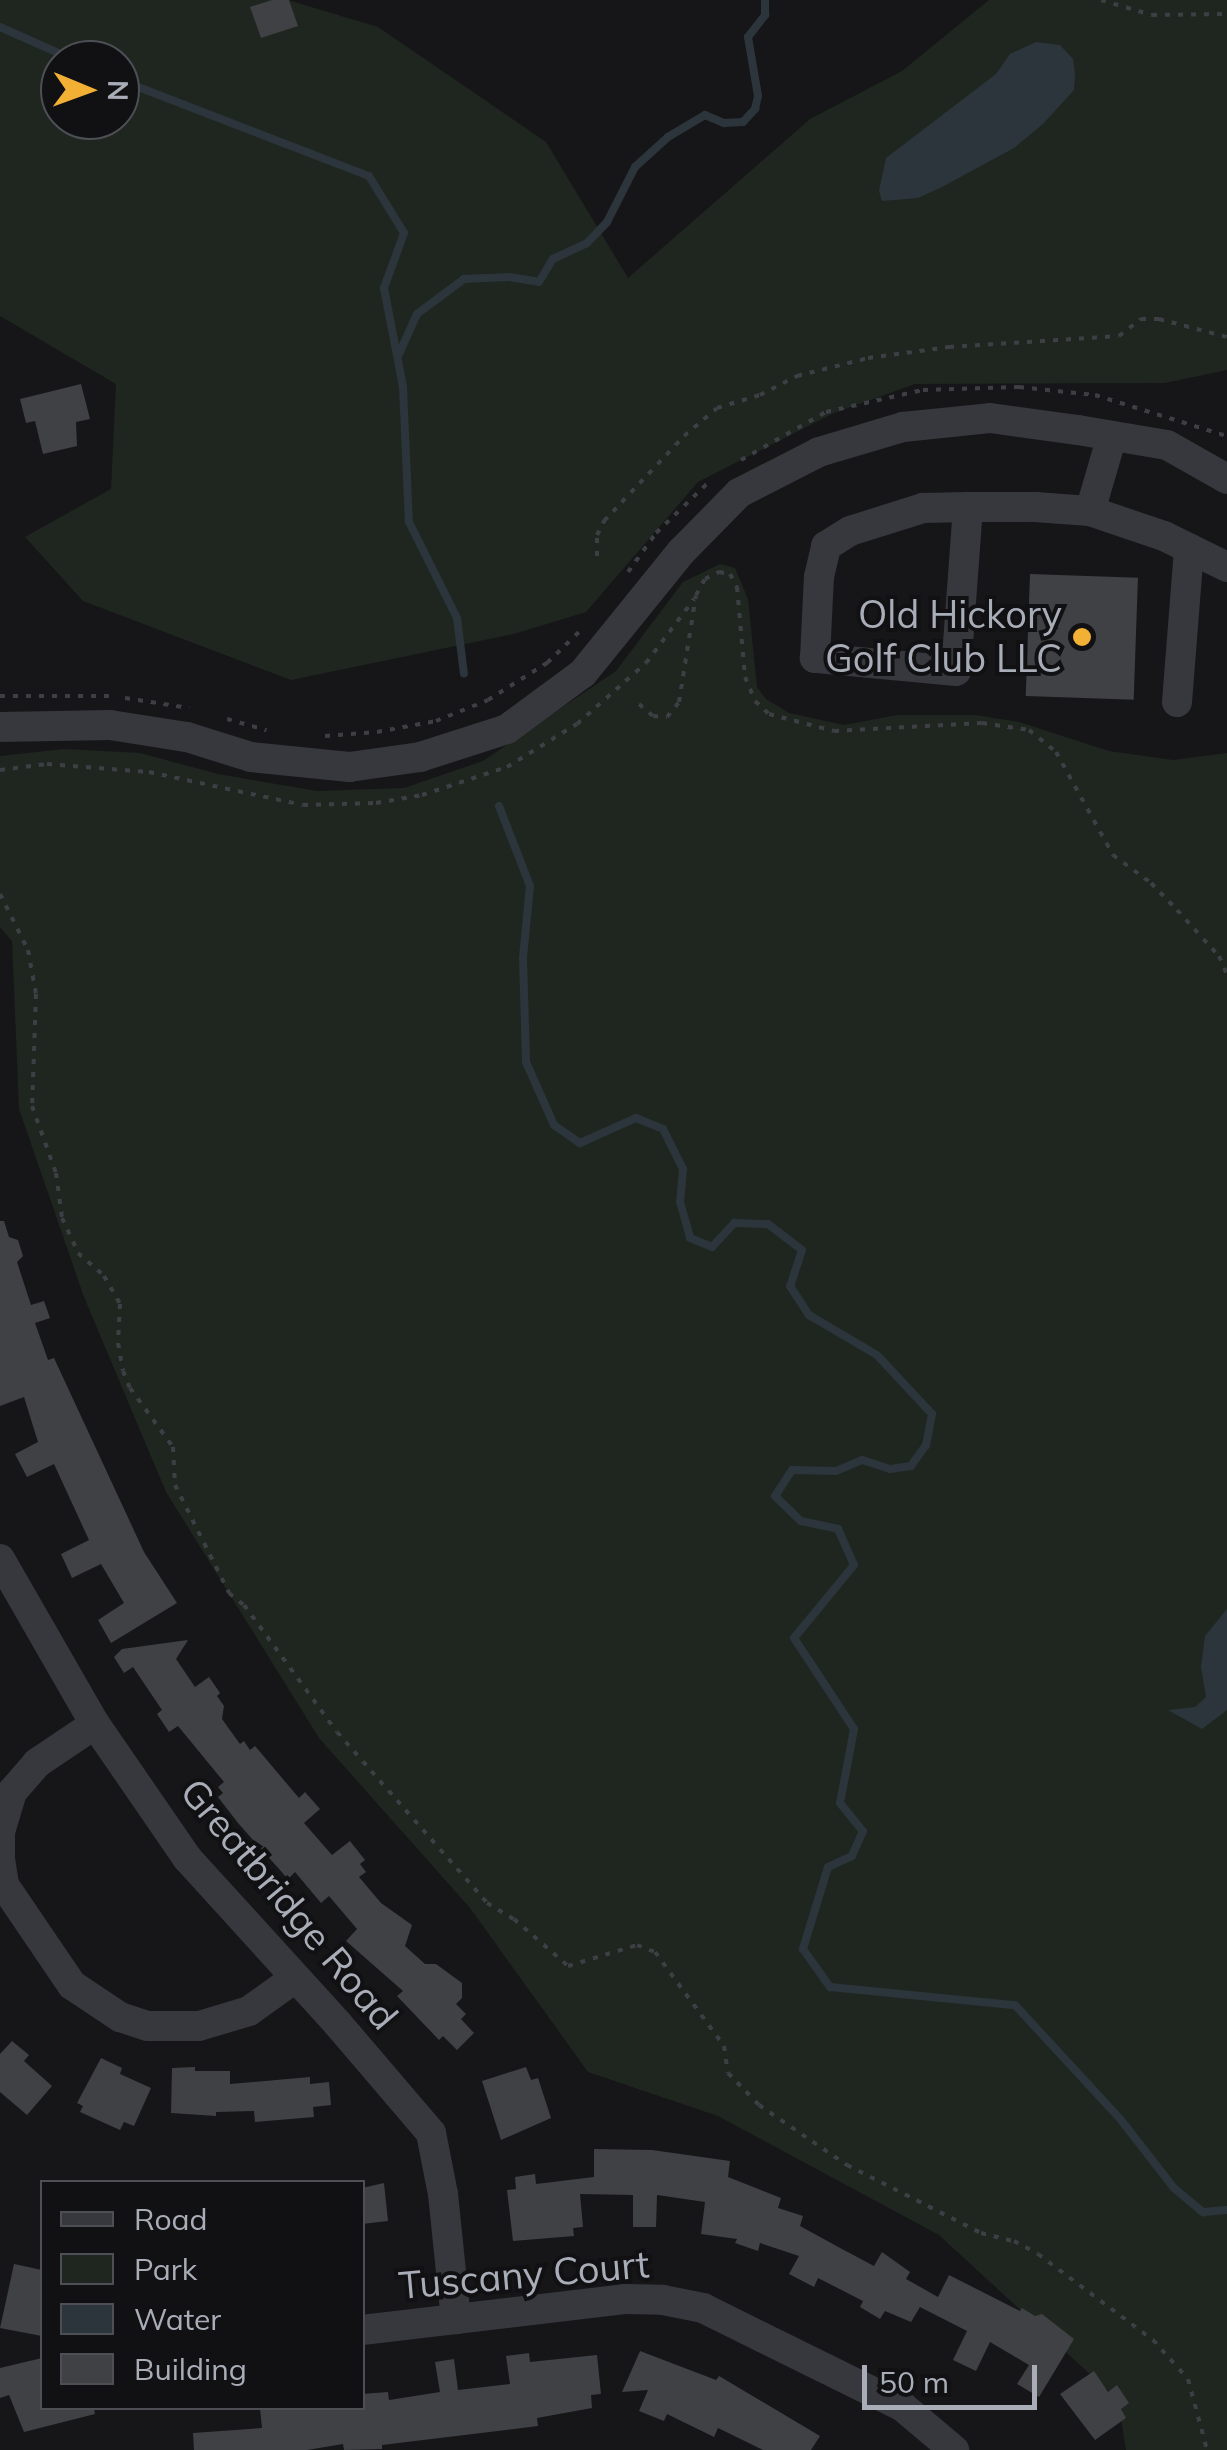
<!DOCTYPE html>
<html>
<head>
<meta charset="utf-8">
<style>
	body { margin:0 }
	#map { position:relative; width:1227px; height:2450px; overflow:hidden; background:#161618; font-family:Mulish,sans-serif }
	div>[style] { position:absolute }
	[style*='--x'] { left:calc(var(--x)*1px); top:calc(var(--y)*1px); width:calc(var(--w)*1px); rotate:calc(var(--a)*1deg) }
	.green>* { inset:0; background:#1e261f }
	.water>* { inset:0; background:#2c353c }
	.stream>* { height:8px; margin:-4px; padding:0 4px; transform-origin:4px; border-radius:4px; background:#2c353c }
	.building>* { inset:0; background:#404145; transform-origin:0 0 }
	.path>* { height:4px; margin-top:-2px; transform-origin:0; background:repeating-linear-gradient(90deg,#3d3f44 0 5px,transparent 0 13px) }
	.minor>* { height:30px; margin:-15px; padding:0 15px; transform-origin:15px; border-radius:15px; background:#37383d }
	.dots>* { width:28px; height:28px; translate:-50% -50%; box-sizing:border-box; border:5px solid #111113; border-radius:50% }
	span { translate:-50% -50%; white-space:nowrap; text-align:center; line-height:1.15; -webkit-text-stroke:8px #111113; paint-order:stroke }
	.poi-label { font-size:38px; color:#a8adb8 }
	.right { translate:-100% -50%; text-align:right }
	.street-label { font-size:38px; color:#a8adb8 }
	.legend { position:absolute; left:40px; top:2180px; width:325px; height:230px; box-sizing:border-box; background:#111113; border:2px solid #4d4f55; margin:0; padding:12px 18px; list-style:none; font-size:30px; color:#a8adb8 }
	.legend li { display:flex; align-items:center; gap:20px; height:50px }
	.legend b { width:50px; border:2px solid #4d4f55 }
	.north { position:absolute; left:40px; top:40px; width:100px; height:100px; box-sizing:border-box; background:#111113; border:2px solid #4d4f55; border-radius:50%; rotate:91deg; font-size:28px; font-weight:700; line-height:40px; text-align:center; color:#a8adb8 }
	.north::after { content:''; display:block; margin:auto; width:35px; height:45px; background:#f2b134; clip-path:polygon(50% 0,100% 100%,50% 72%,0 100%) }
	.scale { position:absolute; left:862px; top:2365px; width:175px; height:45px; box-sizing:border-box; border:5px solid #a8adb8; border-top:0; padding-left:12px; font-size:30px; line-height:35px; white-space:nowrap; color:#a8adb8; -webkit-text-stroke:8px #111113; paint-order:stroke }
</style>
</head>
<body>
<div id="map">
	<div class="green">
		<i style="clip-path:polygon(evenodd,0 0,288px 0,378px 27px,546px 142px,628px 278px,810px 119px,902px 71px,989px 0,1227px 0,1227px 370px,1165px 383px,915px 384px,834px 413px,698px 482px,586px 612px,514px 634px,291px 680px,83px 601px,25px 537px,111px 489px,116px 384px,0 316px,0 0,60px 60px,120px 60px,120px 120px,60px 120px,60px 60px)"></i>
		<i style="clip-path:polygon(720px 564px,735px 568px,748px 599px,757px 687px,766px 699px,789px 713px,844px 725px,897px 715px,975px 715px,1019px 722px,1109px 751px,1173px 760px,1227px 753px,1227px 2450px,1126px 2450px,1118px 2400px,939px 2235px,718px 2116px,588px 2072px,470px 1908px,319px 1738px,166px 1492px,84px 1297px,19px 1109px,12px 941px,0 927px,0 756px,64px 749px,140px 753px,218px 774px,317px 791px,404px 788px,483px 761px,616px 671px,683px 582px)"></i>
	</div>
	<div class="water">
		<i style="clip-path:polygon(1036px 42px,1060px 45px,1073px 59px,1075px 74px,1074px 90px,1043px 124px,1014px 148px,942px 187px,918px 198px,882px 201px,879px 191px,886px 158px,996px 74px,1010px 54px)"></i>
		<i style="clip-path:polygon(1227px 1609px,1227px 1710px,1202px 1729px,1168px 1710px,1195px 1707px,1206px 1697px,1201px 1667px,1205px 1636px)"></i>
	</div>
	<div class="stream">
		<i style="--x:0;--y:27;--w:81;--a:24"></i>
		<i style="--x:120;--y:80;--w:267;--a:21.1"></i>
		<i style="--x:369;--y:176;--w:67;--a:58.4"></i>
		<i style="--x:404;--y:233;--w:59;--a:110"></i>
		<i style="--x:384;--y:288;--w:101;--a:79.1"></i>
		<i style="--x:403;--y:387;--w:135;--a:87.5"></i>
		<i style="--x:409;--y:522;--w:107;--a:63.4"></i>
		<i style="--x:457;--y:618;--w:56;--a:82.9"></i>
		<i style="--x:399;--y:354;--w:44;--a:-65.8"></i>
		<i style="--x:417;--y:314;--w:59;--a:-36.7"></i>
		<i style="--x:464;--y:279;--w:45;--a:-2.5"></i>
		<i style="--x:509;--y:277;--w:30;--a:9"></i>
		<i style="--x:539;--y:282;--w:27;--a:-59"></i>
		<i style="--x:553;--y:259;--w:38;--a:-25"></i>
		<i style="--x:587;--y:243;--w:29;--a:-46"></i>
		<i style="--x:607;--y:222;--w:62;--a:-63"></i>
		<i style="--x:635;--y:167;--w:45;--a:-42.3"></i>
		<i style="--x:668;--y:137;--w:43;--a:-30.7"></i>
		<i style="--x:705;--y:115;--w:21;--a:23"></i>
		<i style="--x:724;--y:123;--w:19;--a:-3"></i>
		<i style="--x:743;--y:122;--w:18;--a:-47"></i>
		<i style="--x:755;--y:109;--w:13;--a:-77"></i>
		<i style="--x:758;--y:96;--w:60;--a:-99.6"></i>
		<i style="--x:748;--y:37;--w:28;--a:-52"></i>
		<i style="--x:765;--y:15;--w:15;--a:-90"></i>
		<i style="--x:499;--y:806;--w:86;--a:68.8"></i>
		<i style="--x:530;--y:886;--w:72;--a:95.6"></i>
		<i style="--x:523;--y:958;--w:104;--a:88.3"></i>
		<i style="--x:526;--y:1062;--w:69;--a:66"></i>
		<i style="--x:554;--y:1125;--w:32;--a:35"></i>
		<i style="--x:580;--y:1143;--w:61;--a:-24.1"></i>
		<i style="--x:636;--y:1118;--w:29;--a:22"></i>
		<i style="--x:663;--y:1129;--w:45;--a:63.4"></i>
		<i style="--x:683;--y:1169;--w:33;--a:95"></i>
		<i style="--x:680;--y:1202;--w:37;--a:74"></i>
		<i style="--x:690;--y:1238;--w:24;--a:22"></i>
		<i style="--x:712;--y:1247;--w:33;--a:-47"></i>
		<i style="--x:734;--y:1223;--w:34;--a:2"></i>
		<i style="--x:768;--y:1224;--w:43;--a:37.4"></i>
		<i style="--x:802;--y:1250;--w:38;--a:108"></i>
		<i style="--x:790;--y:1286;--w:35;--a:57"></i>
		<i style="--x:809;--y:1315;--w:79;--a:30.5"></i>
		<i style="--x:877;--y:1355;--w:81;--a:47"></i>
		<i style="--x:932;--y:1414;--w:32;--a:101"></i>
		<i style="--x:926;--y:1445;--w:26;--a:126"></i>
		<i style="--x:911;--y:1466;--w:21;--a:172"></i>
		<i style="--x:890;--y:1469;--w:29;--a:-162"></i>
		<i style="--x:862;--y:1460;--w:28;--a:157"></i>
		<i style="--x:836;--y:1471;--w:44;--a:-178.7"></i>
		<i style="--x:792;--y:1470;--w:31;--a:123"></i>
		<i style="--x:775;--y:1496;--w:36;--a:44"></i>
		<i style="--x:801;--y:1521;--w:38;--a:12"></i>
		<i style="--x:838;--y:1529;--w:39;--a:66"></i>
		<i style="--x:854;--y:1565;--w:94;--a:129.4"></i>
		<i style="--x:794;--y:1638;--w:109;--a:56.6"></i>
		<i style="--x:854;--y:1729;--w:75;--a:100.7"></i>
		<i style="--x:840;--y:1803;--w:36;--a:51"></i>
		<i style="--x:863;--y:1831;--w:27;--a:114"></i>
		<i style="--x:852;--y:1856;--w:26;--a:155"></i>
		<i style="--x:828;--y:1867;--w:86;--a:107"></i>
		<i style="--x:803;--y:1949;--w:47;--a:54.6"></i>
		<i style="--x:830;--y:1987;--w:186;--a:5.6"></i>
		<i style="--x:1015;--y:2005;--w:156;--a:47.3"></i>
		<i style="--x:1121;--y:2120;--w:86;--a:52.1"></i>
		<i style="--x:1174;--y:2188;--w:38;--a:40"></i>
		<i style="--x:1203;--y:2212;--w:24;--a:-5"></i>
	</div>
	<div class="building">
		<i style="clip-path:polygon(272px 0,289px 0,298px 26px,261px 38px,250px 7px)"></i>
		<i style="clip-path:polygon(81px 384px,90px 419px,76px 422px,77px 446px,43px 454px,35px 421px,26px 423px,20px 399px)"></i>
		<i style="left:1030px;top:574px;width:108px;height:122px;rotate:2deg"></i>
		<i style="clip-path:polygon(0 1221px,4px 1221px,9px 1237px,18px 1240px,23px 1256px,17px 1262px,31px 1305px,44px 1301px,50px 1318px,35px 1323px,48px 1360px,54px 1358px,144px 1552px,177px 1603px,111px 1643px,98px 1620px,124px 1603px,101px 1564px,72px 1578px,61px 1554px,89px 1540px,54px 1464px,27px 1477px,15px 1454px,38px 1442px,24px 1397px,0 1406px)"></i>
		<i style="clip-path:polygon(188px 1640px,176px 1659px,195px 1687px,209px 1677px,220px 1693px,217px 1696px,224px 1706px,222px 1719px,240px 1744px,244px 1741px,250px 1750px,255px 1746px,299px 1798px,305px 1792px,320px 1809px,304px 1823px,332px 1855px,350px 1841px,365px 1860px,360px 1864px,366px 1872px,359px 1877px,381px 1903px,412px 1925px,405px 1946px,425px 1964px,436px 1964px,462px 1983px,462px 1998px,456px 2004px,466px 2014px,461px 2019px,474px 2033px,457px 2050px,443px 2036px,439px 2040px,397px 1996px,403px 1991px,346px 1941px,357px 1929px,329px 1896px,321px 1903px,295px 1872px,288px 1879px,238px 1823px,218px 1797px,223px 1793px,218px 1787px,224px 1782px,178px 1726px,169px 1732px,157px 1714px,162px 1710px,133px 1667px,124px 1673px,114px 1657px,122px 1649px)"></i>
		<i style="clip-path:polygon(12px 2041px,29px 2055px,24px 2061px,52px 2086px,27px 2115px,0 2092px,0 2054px)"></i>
		<i style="clip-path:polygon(101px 2058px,122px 2068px,120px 2074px,151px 2088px,134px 2126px,124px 2122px,120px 2130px,80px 2112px,83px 2106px,77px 2103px)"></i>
		<i style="clip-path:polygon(195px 2067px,195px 2071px,230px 2071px,230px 2084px,310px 2077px,310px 2084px,329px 2082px,331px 2105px,313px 2107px,314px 2117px,255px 2122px,254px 2111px,216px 2112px,216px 2116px,171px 2113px,172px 2068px)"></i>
		<i style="clip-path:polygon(526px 2067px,531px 2080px,538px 2078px,551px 2118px,501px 2140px,482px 2081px)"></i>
		<i style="clip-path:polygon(594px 2149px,652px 2150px,730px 2161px,728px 2177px,781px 2198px,778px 2208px,803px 2216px,800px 2226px,842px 2249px,874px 2266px,882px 2252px,910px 2272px,906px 2279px,938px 2297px,949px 2275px,1020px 2311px,1022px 2308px,1035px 2316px,1042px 2314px,1074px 2339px,1039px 2397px,1017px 2384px,1029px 2365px,990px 2342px,976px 2371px,953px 2360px,967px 2331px,920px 2307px,911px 2322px,885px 2311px,880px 2319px,860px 2307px,863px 2301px,818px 2278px,814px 2287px,789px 2274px,799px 2256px,760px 2243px,758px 2251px,735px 2243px,737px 2239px,701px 2234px,705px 2202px,657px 2195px,656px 2227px,633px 2227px,633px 2195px,580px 2194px,583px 2227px,573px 2228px,574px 2236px,513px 2241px,507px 2190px,516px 2189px,515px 2177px,535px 2174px,536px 2184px,594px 2177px)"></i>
		<i style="clip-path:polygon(384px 2183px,388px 2221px,362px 2224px,362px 2188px)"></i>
		<i style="clip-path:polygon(14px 2264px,42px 2270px,42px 2336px,0 2328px)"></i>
		<i style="clip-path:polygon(640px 2351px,716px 2380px,719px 2376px,820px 2436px,811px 2450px,763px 2450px,718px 2428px,714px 2437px,667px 2414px,664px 2421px,639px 2411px,648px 2390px,622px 2392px)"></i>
		<i style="clip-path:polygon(529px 2353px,530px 2362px,597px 2355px,601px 2394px,591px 2395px,592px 2408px,537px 2418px,538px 2426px,382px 2445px,382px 2449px,344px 2450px,343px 2444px,307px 2450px,194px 2450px,193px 2433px,262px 2428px,260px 2408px,362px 2408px,362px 2394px,388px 2392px,389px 2400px,440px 2392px,435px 2362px,454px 2359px,458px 2390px,510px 2384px,506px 2356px)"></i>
		<i style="clip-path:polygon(42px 2358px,42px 2408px,94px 2408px,95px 2414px,24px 2432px,9px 2395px,0 2398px,0 2368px)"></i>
		<i style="clip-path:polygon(1094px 2371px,1108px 2392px,1117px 2385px,1129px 2403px,1121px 2409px,1126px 2418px,1095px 2440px,1060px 2394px)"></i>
	</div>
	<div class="path">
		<i style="--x:1101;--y:0;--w:53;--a:16.4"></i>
		<i style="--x:1152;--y:15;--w:75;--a:-0.8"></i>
		<i style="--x:741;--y:460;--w:98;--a:-29.5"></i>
		<i style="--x:826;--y:412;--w:99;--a:-12.8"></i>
		<i style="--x:923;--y:390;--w:96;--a:-1.8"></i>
		<i style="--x:1019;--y:387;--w:76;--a:6"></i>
		<i style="--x:1095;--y:395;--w:138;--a:17.3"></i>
		<i style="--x:597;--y:556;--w:21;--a:-90"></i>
		<i style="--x:597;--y:535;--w:16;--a:-63"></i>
		<i style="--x:604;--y:521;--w:117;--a:-46.7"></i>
		<i style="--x:684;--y:436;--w:43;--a:-40.3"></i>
		<i style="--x:717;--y:408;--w:45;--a:-16.8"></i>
		<i style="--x:760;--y:395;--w:42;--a:-27.2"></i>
		<i style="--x:797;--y:376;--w:73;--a:-14.2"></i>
		<i style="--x:868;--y:358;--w:82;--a:-7.7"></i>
		<i style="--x:949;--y:347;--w:170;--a:-3.7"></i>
		<i style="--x:1119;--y:336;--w:28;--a:-38"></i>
		<i style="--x:1141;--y:319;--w:18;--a:0"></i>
		<i style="--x:1159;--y:319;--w:70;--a:14.8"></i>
		<i style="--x:628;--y:572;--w:48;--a:-54.3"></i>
		<i style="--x:656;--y:533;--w:78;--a:-44"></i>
		<i style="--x:0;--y:696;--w:110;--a:0"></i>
		<i style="--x:125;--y:698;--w:65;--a:8.9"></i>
		<i style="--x:639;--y:704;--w:18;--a:41"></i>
		<i style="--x:653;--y:716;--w:14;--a:4"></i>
		<i style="--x:667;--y:717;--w:19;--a:-51"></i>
		<i style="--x:679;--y:702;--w:108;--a:-81"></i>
		<i style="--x:696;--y:595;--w:18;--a:-61"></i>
		<i style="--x:705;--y:579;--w:16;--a:-27"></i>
		<i style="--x:719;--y:572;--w:11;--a:10"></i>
		<i style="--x:730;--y:574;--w:15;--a:62"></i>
		<i style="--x:737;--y:587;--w:90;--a:84.9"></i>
		<i style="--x:745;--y:677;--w:26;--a:67"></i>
		<i style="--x:755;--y:701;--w:19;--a:43"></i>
		<i style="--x:769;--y:714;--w:67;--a:14.7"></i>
		<i style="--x:834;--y:731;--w:148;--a:-3.1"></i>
		<i style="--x:982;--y:723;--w:48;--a:8.5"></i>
		<i style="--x:1029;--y:730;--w:35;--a:39"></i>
		<i style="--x:1056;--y:752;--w:118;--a:61"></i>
		<i style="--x:1113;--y:855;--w:47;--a:36.4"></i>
		<i style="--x:1151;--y:883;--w:37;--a:46"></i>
		<i style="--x:1177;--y:910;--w:62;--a:47.6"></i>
		<i style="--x:1219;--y:956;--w:21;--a:67"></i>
		<i style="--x:227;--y:719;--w:41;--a:15.8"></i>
		<i style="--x:325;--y:736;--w:52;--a:-4.4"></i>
		<i style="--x:377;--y:732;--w:60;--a:-10.6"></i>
		<i style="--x:436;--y:721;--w:56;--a:-22"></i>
		<i style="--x:488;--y:700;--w:70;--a:-32.1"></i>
		<i style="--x:547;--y:663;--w:47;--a:-44.1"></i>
		<i style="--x:0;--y:770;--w:47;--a:-7.3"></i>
		<i style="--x:47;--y:764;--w:102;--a:4.5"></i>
		<i style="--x:149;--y:772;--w:157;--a:12.1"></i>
		<i style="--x:303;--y:805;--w:73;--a:-1.6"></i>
		<i style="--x:376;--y:803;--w:47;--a:-9.9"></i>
		<i style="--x:422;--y:795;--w:89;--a:-18.2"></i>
		<i style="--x:507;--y:767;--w:82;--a:-31.6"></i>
		<i style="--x:577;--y:724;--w:92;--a:-41.5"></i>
		<i style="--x:646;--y:663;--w:80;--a:-53.1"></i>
		<i style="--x:0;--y:894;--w:63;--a:63.4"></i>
		<i style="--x:28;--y:950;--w:45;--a:79.7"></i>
		<i style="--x:36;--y:994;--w:112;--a:92"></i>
		<i style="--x:32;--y:1106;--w:71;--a:70.3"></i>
		<i style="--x:56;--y:1173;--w:45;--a:82.4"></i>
		<i style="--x:62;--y:1218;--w:38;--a:65"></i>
		<i style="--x:78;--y:1253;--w:35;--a:41"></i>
		<i style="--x:104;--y:1276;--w:32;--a:60"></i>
		<i style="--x:120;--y:1304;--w:39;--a:93"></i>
		<i style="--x:118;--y:1343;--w:28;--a:80"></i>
		<i style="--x:123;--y:1371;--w:18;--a:68"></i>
		<i style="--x:130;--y:1388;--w:73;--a:53.9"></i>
		<i style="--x:173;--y:1447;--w:38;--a:87"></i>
		<i style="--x:175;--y:1485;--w:121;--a:63.4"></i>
		<i style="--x:229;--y:1593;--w:19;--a:39"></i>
		<i style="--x:244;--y:1605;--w:157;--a:53.8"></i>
		<i style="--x:337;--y:1732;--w:227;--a:48.7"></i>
		<i style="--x:487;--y:1903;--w:31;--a:31"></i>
		<i style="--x:514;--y:1919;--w:72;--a:41"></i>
		<i style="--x:568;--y:1966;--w:72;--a:-16.9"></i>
		<i style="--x:637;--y:1945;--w:19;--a:21"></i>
		<i style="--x:655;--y:1952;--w:117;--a:53.7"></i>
		<i style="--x:724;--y:2046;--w:27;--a:82"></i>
		<i style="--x:728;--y:2073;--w:45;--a:45.9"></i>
		<i style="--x:759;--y:2105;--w:107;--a:34.3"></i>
		<i style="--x:847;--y:2165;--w:150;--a:26.9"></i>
		<i style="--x:981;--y:2233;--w:34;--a:14"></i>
		<i style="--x:1014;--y:2241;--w:27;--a:28"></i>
		<i style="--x:1038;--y:2254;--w:144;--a:36.8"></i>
		<i style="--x:1153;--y:2340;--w:52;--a:48.1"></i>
		<i style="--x:1188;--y:2379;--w:73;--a:75"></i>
	</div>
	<div class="minor">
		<i style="--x:1112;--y:436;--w:78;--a:106.3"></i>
		<i style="--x:1090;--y:511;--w:78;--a:18.7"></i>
		<i style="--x:1164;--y:536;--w:70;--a:26.2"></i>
		<i style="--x:968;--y:507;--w:164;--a:94.2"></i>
		<i style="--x:956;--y:671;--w:142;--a:-174.7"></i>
		<i style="--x:815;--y:658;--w:81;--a:-87.2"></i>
		<i style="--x:819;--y:577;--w:32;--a:-77"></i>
		<i style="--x:826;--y:546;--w:28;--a:-32"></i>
		<i style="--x:850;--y:531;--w:77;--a:-17.5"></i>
		<i style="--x:923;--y:508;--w:45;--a:-1.3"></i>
		<i style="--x:968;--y:507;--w:67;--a:0"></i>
		<i style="--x:1035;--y:507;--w:55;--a:4.2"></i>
		<i style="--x:1177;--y:702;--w:154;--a:-85.5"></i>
		<i style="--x:0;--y:727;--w:110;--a:-1"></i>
		<i style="--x:110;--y:725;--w:78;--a:8.9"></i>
		<i style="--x:187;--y:737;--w:67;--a:17.4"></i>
		<i style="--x:251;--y:757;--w:99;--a:5.8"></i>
		<i style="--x:349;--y:767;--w:72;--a:-8"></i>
		<i style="--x:420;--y:757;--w:91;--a:-17.8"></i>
		<i style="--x:507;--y:729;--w:94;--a:-36.4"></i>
		<i style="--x:583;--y:673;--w:156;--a:-51"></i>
		<i style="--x:681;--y:552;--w:83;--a:-45.5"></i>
		<i style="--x:739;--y:493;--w:90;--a:-27.1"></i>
		<i style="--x:819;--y:452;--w:88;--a:-16.6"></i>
		<i style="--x:903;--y:427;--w:87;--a:-5.9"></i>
		<i style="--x:990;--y:418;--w:89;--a:7.8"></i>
		<i style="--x:1078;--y:430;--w:90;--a:9.6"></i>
		<i style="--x:1167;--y:445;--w:69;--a:29.5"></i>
		<i style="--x:0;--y:1559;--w:190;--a:60.1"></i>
		<i style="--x:95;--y:1724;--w:163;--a:55.5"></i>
		<i style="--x:187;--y:1858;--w:224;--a:47.7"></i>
		<i style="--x:338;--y:2024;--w:143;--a:49.5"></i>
		<i style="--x:431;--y:2133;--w:62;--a:78.9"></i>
		<i style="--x:443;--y:2194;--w:126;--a:84.1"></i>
		<i style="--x:0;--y:1855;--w:23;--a:-90"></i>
		<i style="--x:0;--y:1832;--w:42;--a:-73.3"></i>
		<i style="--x:12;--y:1792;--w:38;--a:-49"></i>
		<i style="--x:37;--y:1763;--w:70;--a:-33.9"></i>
		<i style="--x:0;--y:1859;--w:26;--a:81"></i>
		<i style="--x:4;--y:1885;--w:121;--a:55.8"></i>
		<i style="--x:72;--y:1985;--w:58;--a:33.7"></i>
		<i style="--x:120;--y:2017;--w:28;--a:18"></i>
		<i style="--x:147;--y:2026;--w:52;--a:0"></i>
		<i style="--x:199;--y:2026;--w:52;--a:-16.7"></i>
		<i style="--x:249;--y:2011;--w:57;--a:-35.7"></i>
		<i style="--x:362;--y:2330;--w:264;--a:-6.7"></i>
		<i style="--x:624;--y:2299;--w:39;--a:1"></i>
		<i style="--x:663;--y:2300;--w:41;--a:11.3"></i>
		<i style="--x:703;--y:2308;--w:223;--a:26.3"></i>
		<i style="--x:903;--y:2407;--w:67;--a:40.1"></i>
	</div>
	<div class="dots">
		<i style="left:1082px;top:637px;background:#f2b134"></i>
	</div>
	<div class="poi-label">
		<span class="right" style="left:1062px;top:637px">Old Hickory<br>Golf Club LLC</span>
	</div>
	<div class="street-label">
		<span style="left:289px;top:1904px;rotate:50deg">Greatbridge Road</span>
		<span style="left:524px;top:2275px;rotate:-5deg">Tuscany Court</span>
	</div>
	<ul class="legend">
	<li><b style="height:12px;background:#37383d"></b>Road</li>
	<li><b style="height:28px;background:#1e261f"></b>Park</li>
	<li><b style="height:28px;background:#2c353c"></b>Water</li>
	<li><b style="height:28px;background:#404145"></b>Building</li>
	</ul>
	<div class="north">N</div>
	<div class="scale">50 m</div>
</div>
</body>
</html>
